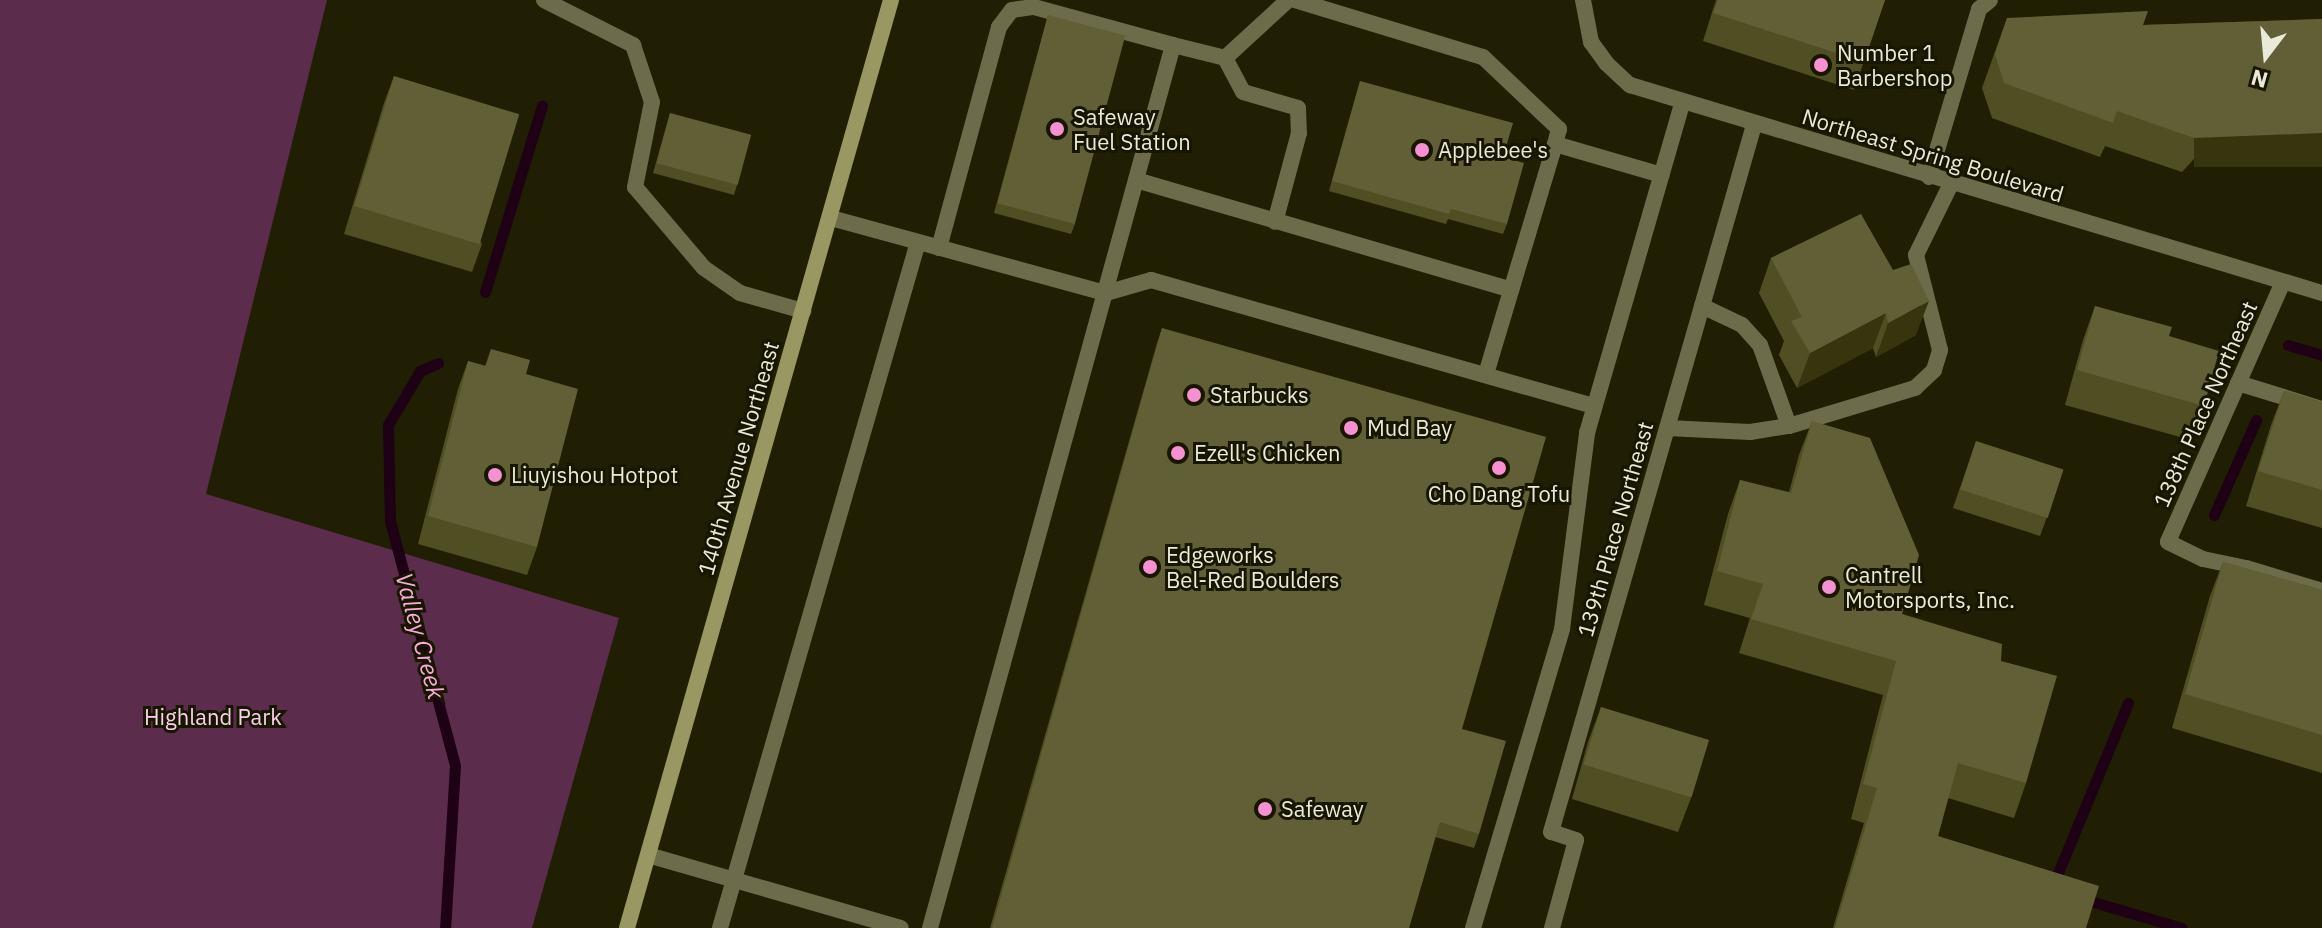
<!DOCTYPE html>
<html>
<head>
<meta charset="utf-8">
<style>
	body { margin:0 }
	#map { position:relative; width:2322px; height:928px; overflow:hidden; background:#201f03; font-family:"IBM Plex Sans",sans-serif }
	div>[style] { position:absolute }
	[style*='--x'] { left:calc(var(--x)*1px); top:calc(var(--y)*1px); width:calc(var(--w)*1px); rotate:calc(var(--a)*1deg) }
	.green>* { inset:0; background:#5b2c4b }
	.stream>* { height:11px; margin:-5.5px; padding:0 5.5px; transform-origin:5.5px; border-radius:5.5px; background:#1e0115 }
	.service>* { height:16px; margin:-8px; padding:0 8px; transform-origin:8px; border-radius:8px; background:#6c6b4a }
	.tertiary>* { height:16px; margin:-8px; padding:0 8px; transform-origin:8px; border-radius:8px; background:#6c6b4a }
	.secondary>* { height:16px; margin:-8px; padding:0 8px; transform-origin:8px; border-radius:8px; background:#999862 }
	.wall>* { inset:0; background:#504f23 }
	.shaded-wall>* { inset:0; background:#36350e; transform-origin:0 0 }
	.building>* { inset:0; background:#605f36; transform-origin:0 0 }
	.dots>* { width:22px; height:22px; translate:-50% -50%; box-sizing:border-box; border:4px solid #171600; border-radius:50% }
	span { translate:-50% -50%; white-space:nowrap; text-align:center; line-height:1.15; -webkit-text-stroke:6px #171600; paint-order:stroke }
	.poi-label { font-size:22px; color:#eaead9 }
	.left { translate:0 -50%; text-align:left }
	.street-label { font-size:22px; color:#eaead9 }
	.park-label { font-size:22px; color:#f9d0e9 }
	.water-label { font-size:24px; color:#f8aadb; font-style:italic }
	.north { position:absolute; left:2226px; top:16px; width:80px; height:80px; -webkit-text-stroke:6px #171600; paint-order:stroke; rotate:196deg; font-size:22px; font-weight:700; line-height:32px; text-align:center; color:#eaead9 }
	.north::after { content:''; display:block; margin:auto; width:28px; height:36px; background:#eaead9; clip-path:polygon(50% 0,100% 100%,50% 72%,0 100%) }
</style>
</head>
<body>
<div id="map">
	<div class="green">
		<i style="clip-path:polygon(0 0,327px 0,206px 494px,619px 618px,532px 928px,0 928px)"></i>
	</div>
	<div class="stream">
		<i style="--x:485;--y:292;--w:195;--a:-73"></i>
		<i style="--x:2288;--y:345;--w:35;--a:16"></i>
		<i style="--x:438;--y:363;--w:20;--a:156"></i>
		<i style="--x:420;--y:371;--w:63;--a:120.7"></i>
		<i style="--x:388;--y:425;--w:96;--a:88.8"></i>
		<i style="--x:390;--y:521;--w:253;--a:75.1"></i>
		<i style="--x:455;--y:766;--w:162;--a:93.5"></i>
		<i style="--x:2214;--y:515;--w:104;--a:-66.1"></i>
		<i style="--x:2053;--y:885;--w:197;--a:-67.6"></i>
		<i style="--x:2083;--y:899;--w:103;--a:16.3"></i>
	</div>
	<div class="service">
		<i style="--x:544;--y:0;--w:100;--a:26.8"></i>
		<i style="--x:633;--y:45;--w:60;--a:71.6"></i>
		<i style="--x:652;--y:102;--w:87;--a:101.3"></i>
		<i style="--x:635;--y:187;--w:106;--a:49.6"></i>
		<i style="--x:704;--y:268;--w:44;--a:34.8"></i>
		<i style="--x:740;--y:293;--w:66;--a:15.9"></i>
		<i style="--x:1295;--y:0;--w:196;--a:16.9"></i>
		<i style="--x:1483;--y:57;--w:105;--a:43.5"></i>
		<i style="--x:1559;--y:129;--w:16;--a:105"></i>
		<i style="--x:1555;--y:144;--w:111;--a:16.2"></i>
		<i style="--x:1225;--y:58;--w:38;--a:62"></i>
		<i style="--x:1243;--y:92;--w:57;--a:16.2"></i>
		<i style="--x:1298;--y:108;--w:25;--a:88"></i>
		<i style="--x:1299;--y:133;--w:92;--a:105.1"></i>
		<i style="--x:1929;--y:177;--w:175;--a:-73.4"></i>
		<i style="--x:1979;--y:9;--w:14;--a:-39"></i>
		<i style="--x:1136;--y:180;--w:391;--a:16.3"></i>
		<i style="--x:831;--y:218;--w:285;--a:15.3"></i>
		<i style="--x:1106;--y:293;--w:47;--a:-16.1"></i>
		<i style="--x:1151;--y:280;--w:461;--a:15.9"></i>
		<i style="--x:939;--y:248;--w:229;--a:-74.8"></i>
		<i style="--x:999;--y:27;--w:21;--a:-53"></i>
		<i style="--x:1012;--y:10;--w:22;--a:-8"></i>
		<i style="--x:1034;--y:7;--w:144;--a:15.3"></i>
		<i style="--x:2283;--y:282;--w:284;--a:113.9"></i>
		<i style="--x:2168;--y:542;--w:39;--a:26"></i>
		<i style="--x:2203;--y:559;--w:44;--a:11.8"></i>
		<i style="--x:2246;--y:568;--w:79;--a:16.8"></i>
		<i style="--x:1702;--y:306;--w:44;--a:25.4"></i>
		<i style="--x:1742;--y:325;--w:27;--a:48"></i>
		<i style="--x:1760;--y:345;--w:86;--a:70.3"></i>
		<i style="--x:1486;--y:374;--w:240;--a:-73.3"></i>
		<i style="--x:2238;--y:383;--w:88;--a:17.2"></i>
		<i style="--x:1667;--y:428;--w:83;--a:2.8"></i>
		<i style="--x:1750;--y:432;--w:39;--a:-9"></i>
		<i style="--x:1789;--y:426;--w:132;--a:-16.8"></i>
		<i style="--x:1915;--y:388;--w:26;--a:-43"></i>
		<i style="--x:1934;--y:370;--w:21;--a:-73"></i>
		<i style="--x:1940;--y:350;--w:98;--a:-104.2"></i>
		<i style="--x:1916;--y:255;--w:79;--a:-63.8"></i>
		<i style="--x:648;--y:855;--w:263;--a:16.1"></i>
		<i style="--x:720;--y:928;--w:714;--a:-73.9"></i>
		<i style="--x:930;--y:928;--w:916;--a:-74.61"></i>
		<i style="--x:1173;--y:45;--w:54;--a:14"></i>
		<i style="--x:1225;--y:58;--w:86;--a:-42.6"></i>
		<i style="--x:1473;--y:928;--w:312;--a:-73.4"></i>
		<i style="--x:1562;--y:629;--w:198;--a:-82.7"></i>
		<i style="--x:1587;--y:433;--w:343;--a:-73.9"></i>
		<i style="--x:1552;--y:928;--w:91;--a:-74.7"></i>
		<i style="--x:1576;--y:840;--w:26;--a:-162"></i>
		<i style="--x:1551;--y:832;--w:736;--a:-73.98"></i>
	</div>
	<div class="tertiary">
		<i style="--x:1583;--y:0;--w:43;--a:79.2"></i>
		<i style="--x:1591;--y:42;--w:26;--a:54"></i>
		<i style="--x:1606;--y:63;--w:33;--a:43"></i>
		<i style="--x:1630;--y:85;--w:723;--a:16.73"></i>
	</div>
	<div class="secondary">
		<i style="--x:627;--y:928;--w:965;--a:-74.12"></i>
	</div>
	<div class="wall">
		<i style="clip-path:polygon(1716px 0,1885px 0,1854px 90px,1703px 41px)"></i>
		<i style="clip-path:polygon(1048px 15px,1075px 224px,1071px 234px,994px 213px)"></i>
		<i style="clip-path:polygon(2007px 18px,2143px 25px,2322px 19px,2182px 172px,2105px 146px,2100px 157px,1992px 118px,1982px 88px)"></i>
		<i style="clip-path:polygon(394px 76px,482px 244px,472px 272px,344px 234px,384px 103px)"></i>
		<i style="clip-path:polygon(1360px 81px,1507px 224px,1503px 234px,1448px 219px,1446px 224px,1329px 191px)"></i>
		<i style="clip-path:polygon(670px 113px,737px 185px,734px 195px,653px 173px)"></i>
		<i style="clip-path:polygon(1861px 214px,1916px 335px,1876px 357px,1873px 348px,1797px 388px,1779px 355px,1784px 341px,1759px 293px,1771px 258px)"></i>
		<i style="clip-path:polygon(2095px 306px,2169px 336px,2204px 406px,2191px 440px,2065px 405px,2083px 340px)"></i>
		<i style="clip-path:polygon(1162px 328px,1462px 729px,1479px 834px,1474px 848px,1435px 837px,1409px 928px,990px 928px,1157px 343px)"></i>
		<i style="clip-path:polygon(491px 349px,526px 374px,537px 547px,527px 575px,418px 544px,458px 389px,468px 361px,485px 366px)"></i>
		<i style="clip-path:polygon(2284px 391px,2322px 402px,2322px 528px,2246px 506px,2271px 425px)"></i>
		<i style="clip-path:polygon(1812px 421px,1902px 614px,2001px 661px,2026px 783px,2014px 818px,1948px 798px,1938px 836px,2086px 928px,1833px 928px,1864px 823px,1851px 819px,1883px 695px,1739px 653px,1750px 618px,1704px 605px,1728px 514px,1740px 480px,1789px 492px,1799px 455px)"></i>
		<i style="clip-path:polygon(1976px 441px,2047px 517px,2040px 536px,1953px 508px)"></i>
		<i style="clip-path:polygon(2223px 562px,2322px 590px,2322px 773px,2172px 728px,2210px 596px)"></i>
		<i style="clip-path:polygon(1601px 707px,1691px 798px,1678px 832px,1572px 799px,1588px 742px)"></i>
	</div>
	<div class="shaded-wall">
		<i style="left:2322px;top:133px;width:34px;height:128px;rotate:90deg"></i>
		<i style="clip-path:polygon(1929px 301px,1916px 335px,1876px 357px,1888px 323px)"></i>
		<i style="clip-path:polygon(1886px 313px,1873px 348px,1797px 388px,1810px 353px)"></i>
	</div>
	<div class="building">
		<i style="clip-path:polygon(1718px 0,1885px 0,1864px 62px,1713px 13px)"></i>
		<i style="clip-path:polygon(2148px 11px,2143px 25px,2322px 19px,2322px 133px,2194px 138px,2117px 111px,2113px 123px,2004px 83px,1995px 54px,2007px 18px)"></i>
		<i style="left:1048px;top:15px;width:80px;height:195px;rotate:15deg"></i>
		<i style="left:394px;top:76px;width:131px;height:136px;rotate:17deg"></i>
		<i style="clip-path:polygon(1360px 81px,1513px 123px,1503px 157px,1524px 163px,1507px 224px,1451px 209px,1449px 214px,1332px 181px)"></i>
		<i style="left:670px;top:113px;width:84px;height:52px;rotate:15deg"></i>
		<i style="clip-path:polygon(1861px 214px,1893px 270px,1911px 264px,1929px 301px,1888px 323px,1886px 313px,1810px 353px,1791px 321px,1802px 317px,1771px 258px)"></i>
		<i style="clip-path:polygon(2095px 306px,2172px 327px,2169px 336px,2219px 351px,2204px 406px,2077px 370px)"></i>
		<i style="clip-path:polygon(1162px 328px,1546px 437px,1462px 729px,1506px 741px,1479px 834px,1440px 822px,1409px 928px,992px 928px)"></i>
		<i style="clip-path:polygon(491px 349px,530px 360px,526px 374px,578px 389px,537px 547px,428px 516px,468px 361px,486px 366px)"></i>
		<i style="clip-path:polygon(2284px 391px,2322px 402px,2322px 490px,2258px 471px)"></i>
		<i style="clip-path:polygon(1812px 421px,1870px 438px,1919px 555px,1902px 614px,2002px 644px,2001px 661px,2057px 676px,2026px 783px,1958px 763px,1938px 836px,2099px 886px,2086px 928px,1835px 928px,1877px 788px,1863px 784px,1896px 661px,1751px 619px,1763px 584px,1717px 571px,1740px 480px,1791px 493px)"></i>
		<i style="left:1976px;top:441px;width:92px;height:51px;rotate:18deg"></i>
		<i style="clip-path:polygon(2223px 562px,2322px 590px,2322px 735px,2185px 694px)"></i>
		<i style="left:1601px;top:707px;width:113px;height:60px;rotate:17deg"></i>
	</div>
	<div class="dots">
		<i style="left:1821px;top:65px;background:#f591d2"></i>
		<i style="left:1057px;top:129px;background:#f591d2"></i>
		<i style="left:1422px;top:150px;background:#f591d2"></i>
		<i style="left:1194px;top:395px;background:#f591d2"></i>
		<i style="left:1351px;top:428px;background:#f591d2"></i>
		<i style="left:1178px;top:453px;background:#f591d2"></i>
		<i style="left:1499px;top:468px;background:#f591d2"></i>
		<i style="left:495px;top:475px;background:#f591d2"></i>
		<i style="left:1150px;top:567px;background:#f591d2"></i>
		<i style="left:1829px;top:587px;background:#f591d2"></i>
		<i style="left:1265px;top:809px;background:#f591d2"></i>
	</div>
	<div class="poi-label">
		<span class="left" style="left:1837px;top:65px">Number 1<br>Barbershop</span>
		<span class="left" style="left:1073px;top:129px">Safeway<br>Fuel Station</span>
		<span class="left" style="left:1438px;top:150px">Applebee's</span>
		<span class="left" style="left:1210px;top:395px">Starbucks</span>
		<span class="left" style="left:1367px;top:428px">Mud Bay</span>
		<span class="left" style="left:1194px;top:453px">Ezell's Chicken</span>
		<span class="left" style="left:511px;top:475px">Liuyishou Hotpot</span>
		<span style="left:1499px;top:494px">Cho Dang Tofu</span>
		<span class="left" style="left:1166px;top:567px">Edgeworks<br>Bel-Red Boulders</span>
		<span class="left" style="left:1845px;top:587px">Cantrell<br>Motorsports, Inc.</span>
		<span class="left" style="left:1281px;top:809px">Safeway</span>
	</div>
	<div class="street-label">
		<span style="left:1933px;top:155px;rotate:17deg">Northeast Spring Boulevard</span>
		<span style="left:2205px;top:404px;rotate:-66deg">138th Place Northeast</span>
		<span style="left:738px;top:458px;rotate:-74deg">140th Avenue Northeast</span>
		<span style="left:1615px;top:529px;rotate:-74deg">139th Place Northeast</span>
	</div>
	<div class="park-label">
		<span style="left:213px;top:717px">Highland Park</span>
	</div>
	<div class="water-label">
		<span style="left:420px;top:636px;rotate:75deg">Valley Creek</span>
	</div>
	<div class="north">N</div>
</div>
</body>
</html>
